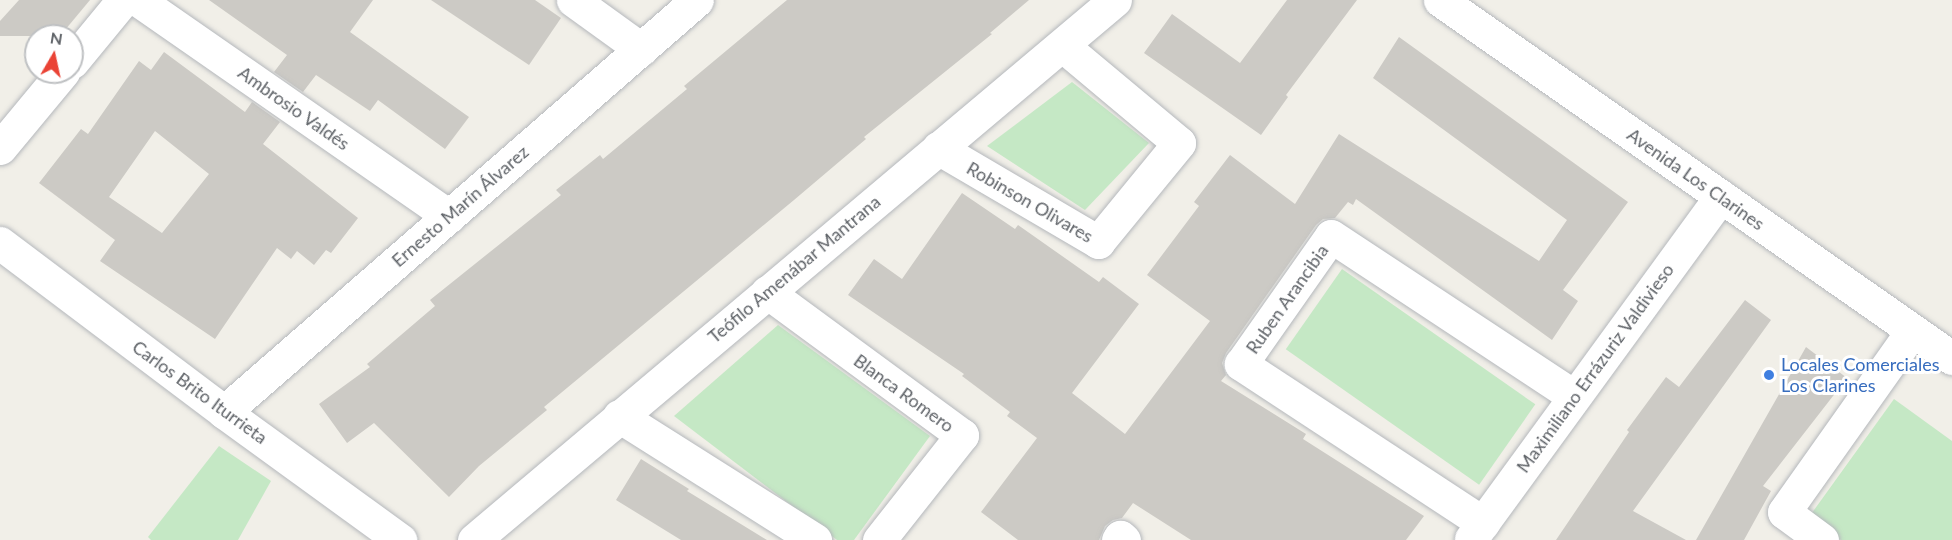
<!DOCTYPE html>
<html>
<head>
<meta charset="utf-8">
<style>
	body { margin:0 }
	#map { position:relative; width:1952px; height:540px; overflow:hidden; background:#f1efe8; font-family:Lato,sans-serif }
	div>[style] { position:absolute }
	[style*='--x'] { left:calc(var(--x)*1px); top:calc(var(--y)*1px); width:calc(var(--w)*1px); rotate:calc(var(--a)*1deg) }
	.green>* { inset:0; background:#c5e8c5; transform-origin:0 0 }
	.building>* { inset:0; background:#cccac5 }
	.roads { filter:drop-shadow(0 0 2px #b5b8bc) drop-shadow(0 0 2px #b5b8bc) }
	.street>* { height:33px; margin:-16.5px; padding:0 16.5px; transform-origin:16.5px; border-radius:16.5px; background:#fff }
	.secondary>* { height:33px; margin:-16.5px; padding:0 16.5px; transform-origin:16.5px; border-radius:16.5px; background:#fff }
	.dots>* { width:16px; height:16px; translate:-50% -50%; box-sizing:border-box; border:3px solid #fff; border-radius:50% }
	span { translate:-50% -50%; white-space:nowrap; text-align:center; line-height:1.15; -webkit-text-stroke:6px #fff; paint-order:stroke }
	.street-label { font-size:18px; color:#5f6368 }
	.shop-label { font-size:18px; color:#366cbe }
	.left { translate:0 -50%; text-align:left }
	.north { position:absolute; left:24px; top:24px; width:60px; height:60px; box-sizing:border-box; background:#fff; border:2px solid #bfc1c3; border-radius:50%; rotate:9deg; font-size:16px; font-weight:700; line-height:24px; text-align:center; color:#5f6368 }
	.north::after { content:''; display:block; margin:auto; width:21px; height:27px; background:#ea4335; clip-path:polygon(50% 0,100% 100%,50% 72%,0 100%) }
</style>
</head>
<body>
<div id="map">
	<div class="green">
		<i style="clip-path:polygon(1072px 82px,1149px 143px,1085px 210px,987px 146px)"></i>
		<i style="left:1342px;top:269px;width:236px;height:98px;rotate:35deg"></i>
		<i style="clip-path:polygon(778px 325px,930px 436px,854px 540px,837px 540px,674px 416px)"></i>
		<i style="clip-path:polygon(1894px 399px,1952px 441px,1952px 540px,1841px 540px,1809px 517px)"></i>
		<i style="clip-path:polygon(219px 446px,271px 481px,238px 540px,151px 540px,148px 537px)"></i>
	</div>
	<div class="building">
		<i style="clip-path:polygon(19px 0,90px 0,60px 36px,0 36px,0 21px)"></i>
		<i style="clip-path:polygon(209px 0,373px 0,350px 32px,469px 117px,445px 149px,378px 100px,370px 111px,316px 75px,303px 92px,274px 72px,287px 55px)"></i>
		<i style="clip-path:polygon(431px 0,535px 0,561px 18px,529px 65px)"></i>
		<i style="clip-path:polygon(787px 0,1029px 0,990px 33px,992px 34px,864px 137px,866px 139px,794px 200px,544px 407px,547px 410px,479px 466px,449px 497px,374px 423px,347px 443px,319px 404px,370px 367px,367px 364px,435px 306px,430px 300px,561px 195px,556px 190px,600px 155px,603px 159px,687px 89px,684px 86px)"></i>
		<i style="clip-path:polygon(1287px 0,1357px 0,1286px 95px,1288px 97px,1261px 135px,1144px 53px,1172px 14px,1240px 63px)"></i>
		<i style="clip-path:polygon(1399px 37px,1628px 202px,1563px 290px,1578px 301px,1552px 340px,1356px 199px,1353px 205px,1348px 202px,1335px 218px,1323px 219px,1316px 225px,1226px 353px,1222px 363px,1226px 375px,1221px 381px,1306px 434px,1303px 439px,1424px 516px,1406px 540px,1191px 540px,1133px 503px,1122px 518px,1113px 520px,1105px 526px,1099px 540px,1018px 540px,981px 512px,1037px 438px,1007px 416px,1010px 412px,962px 376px,964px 374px,848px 295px,874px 259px,902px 279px,962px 193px,1015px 229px,1018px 225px,1099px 282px,1103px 277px,1139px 304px,1072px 393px,1125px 434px,1210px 321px,1147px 275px,1199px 206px,1194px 202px,1230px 155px,1295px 204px,1339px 134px,1539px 261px,1567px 220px,1373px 78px)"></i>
		<i style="clip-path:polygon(evenodd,164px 52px,245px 112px,252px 102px,280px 122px,263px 144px,358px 218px,331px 253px,326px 250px,314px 265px,297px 251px,291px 259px,277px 248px,215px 339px,100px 261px,115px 240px,39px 183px,81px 129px,88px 134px,139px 61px,151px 70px,164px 52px,155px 131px,209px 174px,162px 233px,109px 197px,155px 131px)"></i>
		<i style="clip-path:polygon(1745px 300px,1771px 320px,1633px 511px,1686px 540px,1556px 540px,1629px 432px,1627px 430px,1666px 377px,1679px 387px)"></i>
		<i style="clip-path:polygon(1806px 347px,1847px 378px,1763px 486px,1771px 491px,1744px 540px,1696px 540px)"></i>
		<i style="clip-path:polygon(641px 459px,689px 489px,687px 491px,767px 540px,681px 540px,616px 500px)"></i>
	</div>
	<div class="roads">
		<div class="street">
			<i style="--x:138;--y:0;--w:379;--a:34.8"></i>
			<i style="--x:573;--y:0;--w:84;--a:35.8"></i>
			<i style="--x:72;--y:62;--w:80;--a:-50.6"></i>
			<i style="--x:0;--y:148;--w:99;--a:-50.3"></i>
			<i style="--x:938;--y:148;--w:186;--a:30.4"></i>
			<i style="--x:1098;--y:242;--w:128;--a:-50.7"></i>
			<i style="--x:1179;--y:143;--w:151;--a:-140.1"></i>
			<i style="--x:0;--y:243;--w:281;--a:37"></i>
			<i style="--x:224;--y:412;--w:218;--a:36"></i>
			<i style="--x:767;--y:292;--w:242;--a:36.3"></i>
			<i style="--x:962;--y:435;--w:134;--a:128.3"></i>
			<i style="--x:224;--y:412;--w:627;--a:-41.06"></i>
			<i style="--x:619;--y:416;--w:232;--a:32.3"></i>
			<i style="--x:1483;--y:523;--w:290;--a:-146.7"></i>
			<i style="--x:1241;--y:364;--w:156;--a:-54.9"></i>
			<i style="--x:1331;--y:236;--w:291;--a:33.4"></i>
			<i style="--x:1471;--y:539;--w:424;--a:-53.9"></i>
			<i style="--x:474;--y:540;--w:838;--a:-40.11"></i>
			<i style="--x:1118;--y:540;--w:4;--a:-56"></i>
			<i style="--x:1120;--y:537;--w:5;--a:37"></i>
			<i style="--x:1822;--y:540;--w:47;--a:-143.6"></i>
			<i style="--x:1784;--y:512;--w:222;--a:-54.7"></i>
		</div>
		<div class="secondary">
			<i style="--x:1440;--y:0;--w:625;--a:34.96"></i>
		</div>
	</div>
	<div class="dots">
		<i style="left:1769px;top:375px;background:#3f7fe0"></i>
	</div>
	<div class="street-label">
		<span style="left:294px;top:108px;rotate:35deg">Ambrosio Valdés</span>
		<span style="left:1696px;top:179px;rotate:35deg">Avenida Los Clarines</span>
		<span style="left:1030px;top:202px;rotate:30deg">Robinson Olivares</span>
		<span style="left:460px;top:206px;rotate:-41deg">Ernesto Marín Álvarez</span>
		<span style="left:794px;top:269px;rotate:-40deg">Teófilo Amenábar Mantrana</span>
		<span style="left:1287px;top:299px;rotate:-55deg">Ruben Arancibia</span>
		<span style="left:1595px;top:368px;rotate:-54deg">Maximiliano Errázuriz Valdivieso</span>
		<span style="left:200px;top:392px;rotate:36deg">Carlos Brito Iturrieta</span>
		<span style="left:904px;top:393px;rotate:36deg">Blanca Romero</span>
	</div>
	<div class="shop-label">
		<span class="left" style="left:1781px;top:375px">Locales Comerciales<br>Los Clarines</span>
	</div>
	<div class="north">N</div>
</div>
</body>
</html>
